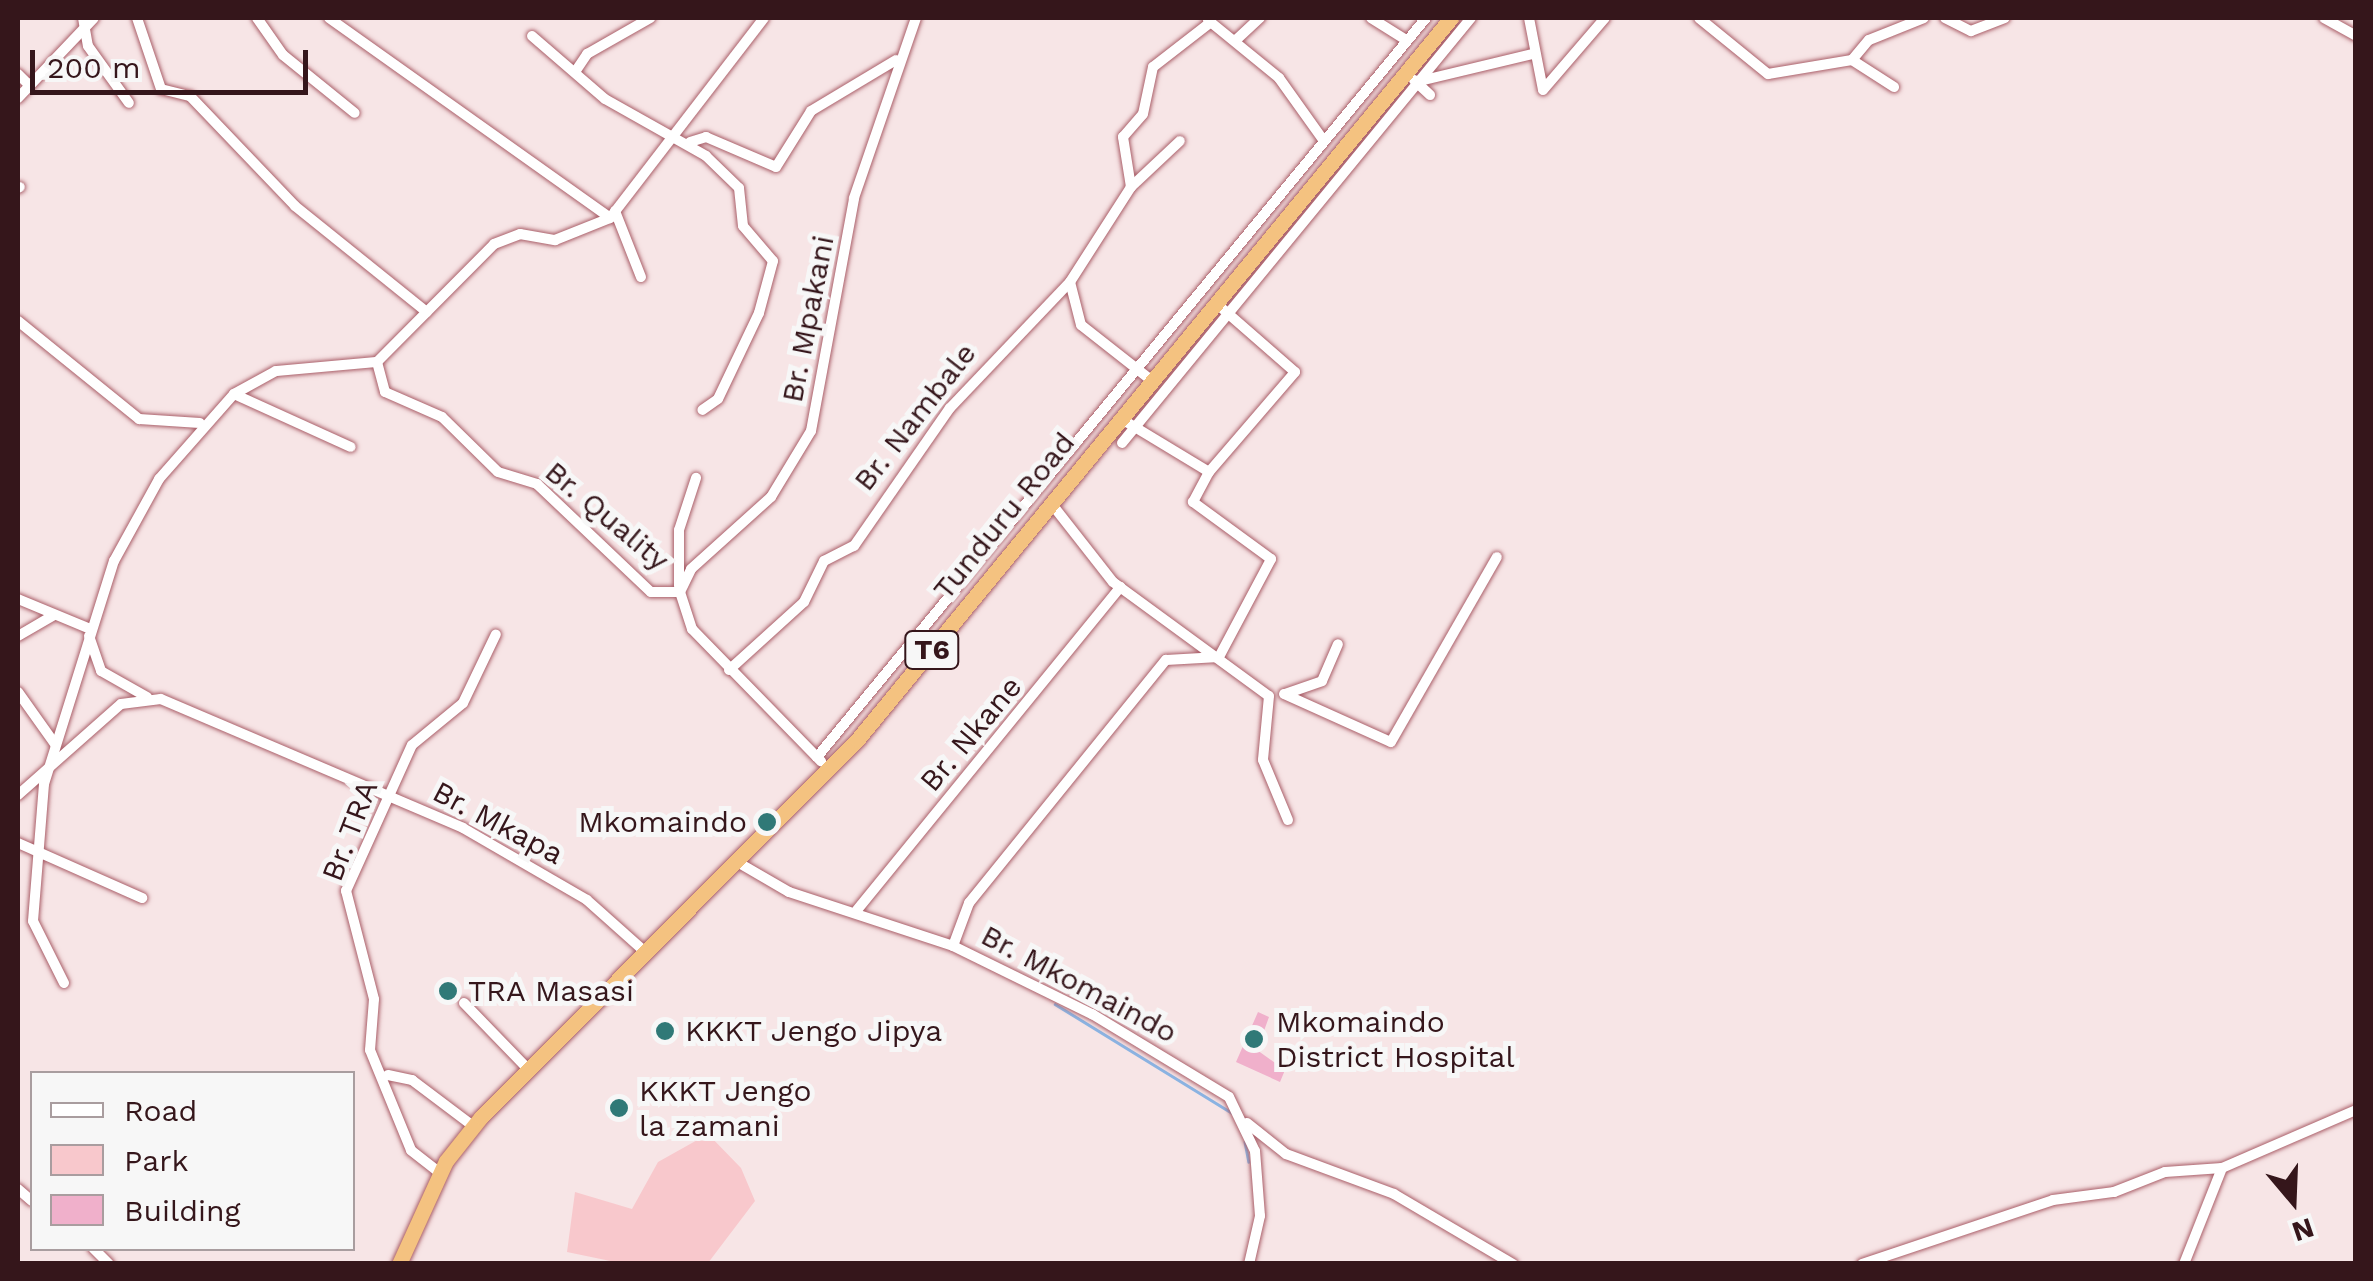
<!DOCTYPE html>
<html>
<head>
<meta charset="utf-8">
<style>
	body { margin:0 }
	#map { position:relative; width:2373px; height:1281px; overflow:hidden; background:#f7e5e6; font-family:"Work Sans",sans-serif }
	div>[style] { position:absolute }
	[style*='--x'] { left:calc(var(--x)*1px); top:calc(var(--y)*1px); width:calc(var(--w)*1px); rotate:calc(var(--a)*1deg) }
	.green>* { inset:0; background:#f8c8cc }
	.stream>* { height:2.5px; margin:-1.25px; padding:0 1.25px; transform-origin:1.25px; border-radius:1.25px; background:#8bb4e3 }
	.building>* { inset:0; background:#f0b0cb }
	.roads { filter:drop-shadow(0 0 2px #aa5f69) drop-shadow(0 0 2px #aa5f69) }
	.minor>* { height:10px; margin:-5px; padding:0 5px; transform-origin:5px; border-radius:5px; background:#fff }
	.trunk>* { height:15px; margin:-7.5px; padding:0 7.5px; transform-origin:7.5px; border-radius:7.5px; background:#f4c280 }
	.dots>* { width:28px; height:28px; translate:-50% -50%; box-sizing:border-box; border:5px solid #f7f7f7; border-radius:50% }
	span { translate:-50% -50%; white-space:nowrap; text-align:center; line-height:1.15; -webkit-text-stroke:10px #f7f7f7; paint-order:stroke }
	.shield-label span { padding:2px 8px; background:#f7f7f7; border:2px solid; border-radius:8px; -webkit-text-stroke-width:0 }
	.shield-label { font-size:28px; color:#35161b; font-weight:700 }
	.street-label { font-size:30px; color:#35161b }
	.poi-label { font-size:30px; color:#35161b }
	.right { translate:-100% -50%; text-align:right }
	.left { translate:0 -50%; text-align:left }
	.frame { position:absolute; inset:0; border:20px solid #35161b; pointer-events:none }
	.legend { position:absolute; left:30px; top:1071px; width:325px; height:180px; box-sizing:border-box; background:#f7f7f7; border:2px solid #a99d9f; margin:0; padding:12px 18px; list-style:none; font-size:30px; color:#35161b }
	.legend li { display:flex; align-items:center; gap:20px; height:50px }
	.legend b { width:50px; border:2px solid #a99d9f }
	.north { position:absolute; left:2243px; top:1151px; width:100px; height:100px; -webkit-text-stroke:8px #f7f7f7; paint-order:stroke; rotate:161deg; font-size:28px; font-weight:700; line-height:40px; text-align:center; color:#35161b }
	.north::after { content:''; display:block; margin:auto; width:35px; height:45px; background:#35161b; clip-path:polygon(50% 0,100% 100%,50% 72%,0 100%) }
	.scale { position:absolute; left:30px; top:50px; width:278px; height:45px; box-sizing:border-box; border:5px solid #35161b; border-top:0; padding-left:12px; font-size:30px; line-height:35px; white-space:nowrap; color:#35161b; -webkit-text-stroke:8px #f7f7f7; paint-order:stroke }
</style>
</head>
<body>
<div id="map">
	<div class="green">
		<i style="clip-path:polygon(708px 1134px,741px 1168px,755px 1201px,708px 1263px,620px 1263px,567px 1252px,575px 1192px,632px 1209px,658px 1162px)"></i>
	</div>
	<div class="stream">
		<i style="--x:1055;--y:1004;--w:208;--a:31.6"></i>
		<i style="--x:1245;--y:1142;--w:20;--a:79"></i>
	</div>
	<div class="building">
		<i style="clip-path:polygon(1258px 1012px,1269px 1017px,1257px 1050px,1285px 1070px,1280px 1082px,1236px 1062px)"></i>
	</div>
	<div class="roads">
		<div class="minor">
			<i style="--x:83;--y:18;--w:28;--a:80"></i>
			<i style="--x:88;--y:46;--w:70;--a:54.3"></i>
			<i style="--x:137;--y:18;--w:75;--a:71.3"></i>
			<i style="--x:161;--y:89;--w:30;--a:14"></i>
			<i style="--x:190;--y:96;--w:152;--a:46.3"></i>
			<i style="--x:295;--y:206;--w:169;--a:38.8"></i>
			<i style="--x:257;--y:18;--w:45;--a:54.9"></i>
			<i style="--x:283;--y:55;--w:92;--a:38.9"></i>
			<i style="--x:329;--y:18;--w:345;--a:35.4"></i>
			<i style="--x:1371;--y:18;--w:41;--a:32.2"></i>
			<i style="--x:1529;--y:18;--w:73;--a:79"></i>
			<i style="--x:1699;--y:18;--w:89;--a:39.1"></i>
			<i style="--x:1768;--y:74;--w:85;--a:-9.5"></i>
			<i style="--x:1852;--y:60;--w:50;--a:32.7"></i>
			<i style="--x:1945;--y:18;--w:29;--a:27"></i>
			<i style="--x:1971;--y:31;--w:36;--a:-21"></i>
			<i style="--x:2324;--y:18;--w:37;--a:29"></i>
			<i style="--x:1208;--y:20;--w:92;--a:39.2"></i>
			<i style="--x:1279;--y:78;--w:77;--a:54.5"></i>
			<i style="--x:532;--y:36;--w:96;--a:40.8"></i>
			<i style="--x:605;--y:99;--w:116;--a:29.4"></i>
			<i style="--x:706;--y:156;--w:46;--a:44.1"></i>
			<i style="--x:739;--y:188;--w:38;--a:84"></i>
			<i style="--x:743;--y:226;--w:46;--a:49.4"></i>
			<i style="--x:773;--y:261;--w:54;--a:105.1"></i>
			<i style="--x:759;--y:313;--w:95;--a:115.5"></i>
			<i style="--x:718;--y:399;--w:19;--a:145"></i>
			<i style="--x:1236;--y:40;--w:33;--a:-43"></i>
			<i style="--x:1852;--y:60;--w:26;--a:-50"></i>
			<i style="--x:1869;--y:40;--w:59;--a:-21.8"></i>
			<i style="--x:575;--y:72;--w:22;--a:-56"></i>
			<i style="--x:587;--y:54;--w:73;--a:-29.7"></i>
			<i style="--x:18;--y:74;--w:16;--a:45"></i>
			<i style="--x:1414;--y:80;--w:22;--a:43"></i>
			<i style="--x:1424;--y:80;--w:111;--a:-13.5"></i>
			<i style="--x:1543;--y:90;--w:95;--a:-49.3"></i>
			<i style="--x:18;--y:98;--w:110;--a:-46.5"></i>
			<i style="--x:690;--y:142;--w:17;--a:-17"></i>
			<i style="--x:706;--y:137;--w:76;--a:23.2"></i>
			<i style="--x:776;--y:167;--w:66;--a:-58"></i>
			<i style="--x:811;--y:111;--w:99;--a:-31"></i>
			<i style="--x:1131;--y:187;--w:67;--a:-43.2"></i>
			<i style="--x:18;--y:188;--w:2;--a:-27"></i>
			<i style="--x:615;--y:211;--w:71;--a:68.5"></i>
			<i style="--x:18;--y:321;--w:156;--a:39"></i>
			<i style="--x:139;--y:419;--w:61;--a:3.8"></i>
			<i style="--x:377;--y:362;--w:31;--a:75"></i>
			<i style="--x:385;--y:392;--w:62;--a:23.7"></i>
			<i style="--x:442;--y:417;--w:78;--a:44.5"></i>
			<i style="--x:498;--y:472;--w:41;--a:17.1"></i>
			<i style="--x:537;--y:484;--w:157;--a:43.5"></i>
			<i style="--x:651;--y:592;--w:29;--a:0"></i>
			<i style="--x:680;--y:592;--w:39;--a:72"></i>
			<i style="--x:692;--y:629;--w:185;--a:45.7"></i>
			<i style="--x:1151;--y:380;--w:89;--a:-141.8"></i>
			<i style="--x:1081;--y:325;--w:44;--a:-104.3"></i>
			<i style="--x:1070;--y:282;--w:113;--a:-57.3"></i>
			<i style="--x:1131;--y:187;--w:51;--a:-99.1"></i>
			<i style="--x:1123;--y:137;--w:30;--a:-49"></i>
			<i style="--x:1143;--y:114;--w:48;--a:-78"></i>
			<i style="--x:1153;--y:67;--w:73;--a:-37.8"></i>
			<i style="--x:234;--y:394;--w:128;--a:24.4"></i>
			<i style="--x:1122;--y:443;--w:550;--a:-50.61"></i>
			<i style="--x:1209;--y:472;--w:132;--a:-49.3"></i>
			<i style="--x:1295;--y:372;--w:103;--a:-138.9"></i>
			<i style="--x:1051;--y:503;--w:100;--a:51.9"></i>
			<i style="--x:1113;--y:582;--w:193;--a:36.2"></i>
			<i style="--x:1269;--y:696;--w:64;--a:95.4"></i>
			<i style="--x:1263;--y:760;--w:65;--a:67.4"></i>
			<i style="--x:679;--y:586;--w:56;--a:-90"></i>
			<i style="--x:679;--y:530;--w:55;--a:-71.9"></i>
			<i style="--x:680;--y:592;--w:25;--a:-64"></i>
			<i style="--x:691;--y:569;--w:108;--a:-42"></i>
			<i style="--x:771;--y:497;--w:77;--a:-58.8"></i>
			<i style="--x:811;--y:431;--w:237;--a:-79.5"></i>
			<i style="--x:854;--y:198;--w:190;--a:-71"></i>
			<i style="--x:18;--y:599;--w:78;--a:22.6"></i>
			<i style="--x:18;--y:636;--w:42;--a:-30.3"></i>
			<i style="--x:89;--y:636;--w:37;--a:71"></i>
			<i style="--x:101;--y:671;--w:53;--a:29.5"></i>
			<i style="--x:729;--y:670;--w:101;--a:-42.2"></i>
			<i style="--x:804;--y:602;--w:46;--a:-64"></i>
			<i style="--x:824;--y:561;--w:34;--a:-27"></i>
			<i style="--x:854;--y:546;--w:168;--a:-55.2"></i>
			<i style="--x:950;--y:408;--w:174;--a:-46.4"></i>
			<i style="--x:18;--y:692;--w:64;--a:54.6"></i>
			<i style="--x:1284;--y:694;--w:117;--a:24.2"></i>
			<i style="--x:1391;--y:742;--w:213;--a:-60.2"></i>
			<i style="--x:1285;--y:694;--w:39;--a:-19"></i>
			<i style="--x:1322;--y:681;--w:40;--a:-66.6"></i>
			<i style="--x:817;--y:757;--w:958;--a:-50.51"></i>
			<i style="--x:18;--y:795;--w:137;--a:-41.5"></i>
			<i style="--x:121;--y:704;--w:40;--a:-7.1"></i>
			<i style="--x:161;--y:699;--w:328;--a:23.1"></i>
			<i style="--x:463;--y:828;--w:143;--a:30.1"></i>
			<i style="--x:587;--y:900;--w:75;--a:41.8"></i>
			<i style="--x:18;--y:843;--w:136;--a:23.9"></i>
			<i style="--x:739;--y:863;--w:58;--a:30.1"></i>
			<i style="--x:789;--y:892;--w:173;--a:18.2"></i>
			<i style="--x:953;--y:946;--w:155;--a:26.1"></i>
			<i style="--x:1092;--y:1014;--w:160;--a:31.2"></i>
			<i style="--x:1229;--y:1097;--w:60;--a:64.3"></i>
			<i style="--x:1255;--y:1151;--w:65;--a:85.6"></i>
			<i style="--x:1260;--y:1216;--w:49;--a:102.9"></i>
			<i style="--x:857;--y:910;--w:417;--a:-50.8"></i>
			<i style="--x:953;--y:946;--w:46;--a:-69.6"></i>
			<i style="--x:969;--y:903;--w:313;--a:-51"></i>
			<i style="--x:1166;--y:660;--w:53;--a:-3.2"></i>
			<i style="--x:1219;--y:657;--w:111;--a:-62"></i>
			<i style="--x:1271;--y:559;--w:97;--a:-143.8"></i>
			<i style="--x:1193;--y:502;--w:34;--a:-62"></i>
			<i style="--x:1209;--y:472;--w:104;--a:-148.8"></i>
			<i style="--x:64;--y:983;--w:69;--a:-116.6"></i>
			<i style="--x:33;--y:921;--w:137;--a:-85.4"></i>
			<i style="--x:44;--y:784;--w:234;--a:-72.6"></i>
			<i style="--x:114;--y:561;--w:94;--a:-61.2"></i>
			<i style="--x:159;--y:479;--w:113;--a:-48.6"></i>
			<i style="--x:234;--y:394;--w:48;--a:-28.7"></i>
			<i style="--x:276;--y:371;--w:101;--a:-5.1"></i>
			<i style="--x:377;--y:362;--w:166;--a:-45.2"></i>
			<i style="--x:494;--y:244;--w:28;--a:-21"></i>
			<i style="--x:520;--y:234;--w:36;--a:10"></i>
			<i style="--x:555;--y:240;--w:59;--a:-21.8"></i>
			<i style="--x:610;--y:218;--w:252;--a:-52.4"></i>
			<i style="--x:464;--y:1003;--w:88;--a:45.9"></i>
			<i style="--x:388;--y:1075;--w:25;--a:12"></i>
			<i style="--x:412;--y:1080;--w:76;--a:37"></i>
			<i style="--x:1247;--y:1123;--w:50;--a:38.5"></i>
			<i style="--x:1286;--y:1154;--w:115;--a:20.3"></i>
			<i style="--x:1394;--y:1194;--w:138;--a:30.5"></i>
			<i style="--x:440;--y:1173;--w:37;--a:-142"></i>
			<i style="--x:411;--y:1150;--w:108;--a:-112.3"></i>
			<i style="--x:370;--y:1050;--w:51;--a:-85.5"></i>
			<i style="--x:374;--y:999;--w:112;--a:-104.5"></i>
			<i style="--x:346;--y:891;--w:160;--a:-65.7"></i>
			<i style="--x:412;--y:745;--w:66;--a:-39.5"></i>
			<i style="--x:463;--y:703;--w:76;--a:-64.4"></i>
			<i style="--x:18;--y:1189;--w:18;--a:41"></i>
			<i style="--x:93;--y:1248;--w:23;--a:45"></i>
			<i style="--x:1862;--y:1264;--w:201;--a:-18.5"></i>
			<i style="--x:2053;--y:1200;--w:62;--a:-7.5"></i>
			<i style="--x:2114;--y:1192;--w:55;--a:-21.4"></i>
			<i style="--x:2165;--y:1172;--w:57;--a:-4"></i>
			<i style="--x:2222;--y:1168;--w:146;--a:-23.4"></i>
			<i style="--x:2184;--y:1264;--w:103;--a:-68.4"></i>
		</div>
		<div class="trunk">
			<i style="--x:399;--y:1264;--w:113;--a:-65.5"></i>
			<i style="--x:446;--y:1161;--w:56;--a:-51.5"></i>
			<i style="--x:481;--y:1117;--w:532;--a:-45.08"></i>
			<i style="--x:857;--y:740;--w:935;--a:-50.56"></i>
		</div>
	</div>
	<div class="dots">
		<i style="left:767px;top:822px;background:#307977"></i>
		<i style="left:448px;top:991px;background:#307977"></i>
		<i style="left:665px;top:1031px;background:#307977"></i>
		<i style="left:1254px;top:1039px;background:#307977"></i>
		<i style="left:619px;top:1108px;background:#307977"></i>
	</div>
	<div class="shield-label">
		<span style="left:932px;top:650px">T6</span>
	</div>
	<div class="street-label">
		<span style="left:808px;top:319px;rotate:-79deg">Br. Mpakani</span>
		<span style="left:915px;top:417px;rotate:-52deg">Br. Nambale</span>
		<span style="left:607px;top:516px;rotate:40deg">Br. Quality</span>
		<span style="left:1004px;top:516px;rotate:-51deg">Tunduru Road</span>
		<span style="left:971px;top:734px;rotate:-50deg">Br. Nkane</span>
		<span style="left:498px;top:823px;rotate:28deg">Br. Mkapa</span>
		<span style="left:350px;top:831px;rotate:-69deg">Br. TRA</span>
		<span style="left:1079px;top:984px;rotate:28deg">Br. Mkomaindo</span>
	</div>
	<div class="poi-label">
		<span class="right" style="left:747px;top:822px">Mkomaindo</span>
		<span class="left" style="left:468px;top:991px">TRA Masasi</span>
		<span class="left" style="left:1276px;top:1039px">Mkomaindo<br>District Hospital</span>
		<span class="left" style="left:685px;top:1031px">KKKT Jengo Jipya</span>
		<span class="left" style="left:639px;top:1108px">KKKT Jengo<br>la zamani</span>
	</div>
	<div class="frame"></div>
	<ul class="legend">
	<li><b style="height:12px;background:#fff"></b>Road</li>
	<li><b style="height:28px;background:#f8c8cc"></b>Park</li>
	<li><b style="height:28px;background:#f0b0cb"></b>Building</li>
	</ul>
	<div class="north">N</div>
	<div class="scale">200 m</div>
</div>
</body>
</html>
